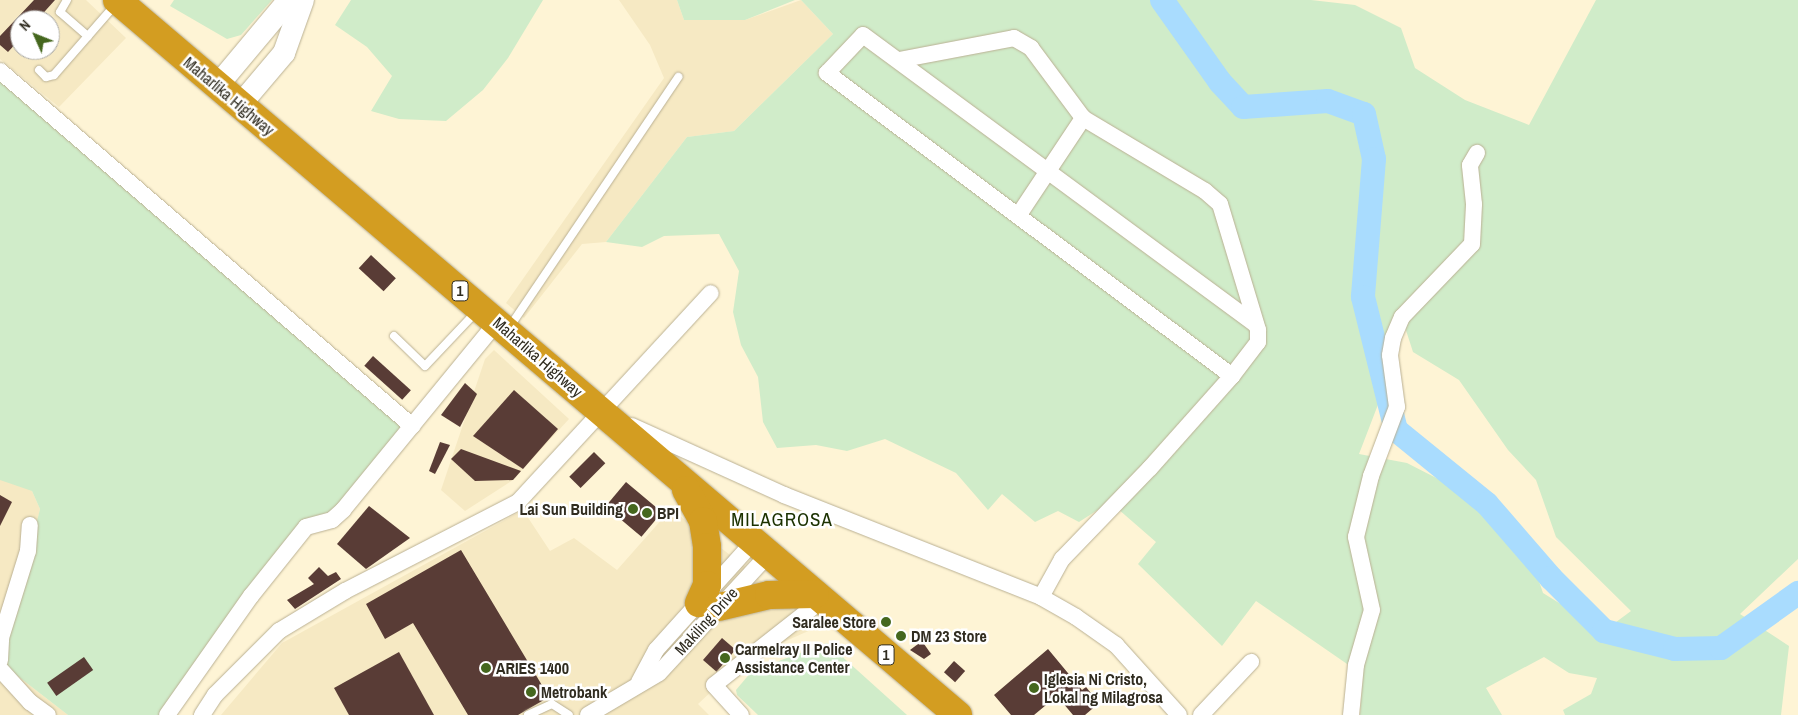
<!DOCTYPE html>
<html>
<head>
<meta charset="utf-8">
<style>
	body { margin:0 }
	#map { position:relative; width:1798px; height:715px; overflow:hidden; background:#fef4d5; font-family:"Archivo Narrow",sans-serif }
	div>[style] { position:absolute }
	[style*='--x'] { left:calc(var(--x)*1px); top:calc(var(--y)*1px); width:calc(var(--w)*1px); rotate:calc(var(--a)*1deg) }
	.built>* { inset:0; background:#f6e9c3 }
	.green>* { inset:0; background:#d0ecc9 }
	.river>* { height:24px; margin:-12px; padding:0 12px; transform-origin:12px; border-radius:12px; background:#a9dcfe }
	.building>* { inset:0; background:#593c36; transform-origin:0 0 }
	.roads { filter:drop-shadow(0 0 1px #bab093) drop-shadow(0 0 1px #bab093) }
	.lane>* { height:8px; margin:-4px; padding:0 4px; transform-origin:4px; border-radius:4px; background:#fff }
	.street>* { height:16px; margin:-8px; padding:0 8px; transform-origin:8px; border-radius:8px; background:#fff }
	.secondary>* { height:22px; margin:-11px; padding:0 11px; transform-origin:11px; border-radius:11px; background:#fff }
	.highway>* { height:28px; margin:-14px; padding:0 14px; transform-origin:14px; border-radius:14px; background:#d39d21 }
	.dots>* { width:14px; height:14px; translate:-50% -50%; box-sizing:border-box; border:2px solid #fff; border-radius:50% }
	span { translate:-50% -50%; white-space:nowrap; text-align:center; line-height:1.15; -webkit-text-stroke:5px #fff; paint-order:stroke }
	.shield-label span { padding:1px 4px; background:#fff; border:1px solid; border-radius:4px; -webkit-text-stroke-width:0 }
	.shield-label { font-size:15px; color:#302c20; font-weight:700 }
	.street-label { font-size:16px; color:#302c20 }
	.poi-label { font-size:16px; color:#302c20; font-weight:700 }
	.right { translate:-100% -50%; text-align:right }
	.left { translate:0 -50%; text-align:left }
	.quarter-label { font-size:19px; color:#1b3100; letter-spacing:1px }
	.north { position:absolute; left:10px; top:10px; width:50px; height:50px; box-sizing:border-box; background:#fff; border:1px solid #acaba6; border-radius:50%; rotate:314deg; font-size:14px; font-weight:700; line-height:20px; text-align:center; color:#302c20 }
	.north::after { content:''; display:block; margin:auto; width:18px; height:22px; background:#45671e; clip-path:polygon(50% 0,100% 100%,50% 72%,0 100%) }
</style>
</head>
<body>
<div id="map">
	<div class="built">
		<i style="clip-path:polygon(evenodd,0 0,86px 0,126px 38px,59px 107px,0 59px,0 0,20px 20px,50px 20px,50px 50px,20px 50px,20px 20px)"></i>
		<i style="clip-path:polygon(619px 0,677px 0,684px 20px,745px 20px,801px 0,833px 34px,734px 131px,687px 137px,606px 242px,582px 244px,524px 318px,506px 303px,664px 78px,650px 45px)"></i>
		<i style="clip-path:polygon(494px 350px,569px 419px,513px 480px,465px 511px,441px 490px,485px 359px)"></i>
		<i style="clip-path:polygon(0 457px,32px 491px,40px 509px,6px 667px,68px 715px,0 715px)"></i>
		<i style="clip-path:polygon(671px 509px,748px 569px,813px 629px,747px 658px,698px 704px,709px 715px,221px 715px,282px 643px,523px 510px,550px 551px,574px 538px,617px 570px)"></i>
	</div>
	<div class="green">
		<i style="clip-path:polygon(174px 0,272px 0,241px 35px,227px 39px,170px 6px)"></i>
		<i style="clip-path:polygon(351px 0,543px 0,508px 58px,483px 90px,446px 121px,399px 119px,371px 111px,392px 76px,367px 47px,335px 25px)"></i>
		<i style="clip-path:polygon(677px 0,795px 0,745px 20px,684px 20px)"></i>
		<i style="clip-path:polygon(evenodd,801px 0,1311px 0,1355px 5px,1401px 28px,1415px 68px,1465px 100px,1529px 125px,1596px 0,1798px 0,1798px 559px,1740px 614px,1789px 646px,1781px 715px,1565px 715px,1563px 710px,1591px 694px,1597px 678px,1569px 673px,1544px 657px,1486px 688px,1502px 715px,1360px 715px,1363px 675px,1256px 601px,1222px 646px,1138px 564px,1156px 542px,1110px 502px,1079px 522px,1058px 511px,1035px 522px,1002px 494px,988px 510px,956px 473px,885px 439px,847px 451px,816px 445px,777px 448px,763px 422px,758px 377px,741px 345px,733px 312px,739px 271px,719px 234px,664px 236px,642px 247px,606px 242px,687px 137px,734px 131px,833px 34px,801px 0,1402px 318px,1413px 352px,1459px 380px,1508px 450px,1536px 480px,1556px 537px,1631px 611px,1604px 631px,1543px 593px,1529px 552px,1487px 504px,1407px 463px,1359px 454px,1384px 389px,1402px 318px)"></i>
		<i style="clip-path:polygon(0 77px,408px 425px,345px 509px,311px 525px,169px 715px,68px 715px,6px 667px,10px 629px,40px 509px,32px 491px,0 480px)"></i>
		<i style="clip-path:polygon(827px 643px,907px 715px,758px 715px,737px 695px,736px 690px,752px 671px)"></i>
	</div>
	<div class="river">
		<i style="--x:1162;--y:0;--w:100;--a:54.7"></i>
		<i style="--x:1220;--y:82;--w:34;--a:47"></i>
		<i style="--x:1243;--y:107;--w:85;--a:-4"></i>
		<i style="--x:1328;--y:101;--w:38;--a:20"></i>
		<i style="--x:1364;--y:114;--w:46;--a:77.5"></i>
		<i style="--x:1374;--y:159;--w:138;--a:94.6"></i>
		<i style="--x:1363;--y:297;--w:137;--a:76.1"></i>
		<i style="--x:1396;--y:430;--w:117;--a:39.1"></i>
		<i style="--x:1487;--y:504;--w:98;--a:49.1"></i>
		<i style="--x:1551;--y:578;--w:75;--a:45"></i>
		<i style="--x:1604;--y:631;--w:73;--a:14.2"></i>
		<i style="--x:1675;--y:649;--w:46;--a:-1.2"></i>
		<i style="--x:1721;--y:648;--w:95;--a:-35.5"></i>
	</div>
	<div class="building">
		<i style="clip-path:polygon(34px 0,55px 0,37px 20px,20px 20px,20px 39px,8px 52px,0 45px,0 36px)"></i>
		<i style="left:371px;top:255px;width:34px;height:18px;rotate:43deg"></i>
		<i style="left:373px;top:356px;width:51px;height:13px;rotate:42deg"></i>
		<i style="clip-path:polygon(465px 383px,477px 394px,460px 427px,441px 415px)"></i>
		<i style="clip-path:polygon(514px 390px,558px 429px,523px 469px,473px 436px)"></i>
		<i style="clip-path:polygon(440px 442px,450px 445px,435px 474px,429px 471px)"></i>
		<i style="clip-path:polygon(461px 449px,521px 471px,513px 480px,475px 481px,451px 459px)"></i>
		<i style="left:594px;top:452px;width:16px;height:35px;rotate:45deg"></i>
		<i style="left:626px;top:482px;width:47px;height:32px;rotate:40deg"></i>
		<i style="clip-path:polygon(0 495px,12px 502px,0 526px)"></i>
		<i style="clip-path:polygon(369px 506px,410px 538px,366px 569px,337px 544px)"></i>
		<i style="clip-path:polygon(461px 550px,549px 697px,518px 715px,468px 715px,413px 623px,385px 639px,366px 604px)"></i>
		<i style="clip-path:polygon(319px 567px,328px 576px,336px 572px,341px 579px,295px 609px,287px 600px,314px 584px,308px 578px)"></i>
		<i style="left:722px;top:638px;width:18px;height:29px;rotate:41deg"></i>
		<i style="clip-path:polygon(922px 641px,931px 654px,924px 659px,910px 650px)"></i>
		<i style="clip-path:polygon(1048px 649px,1082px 690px,1086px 687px,1099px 703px,1085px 715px,1073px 715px,1057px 696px,1034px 715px,1011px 715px,994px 695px)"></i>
		<i style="clip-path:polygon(399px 652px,434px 715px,349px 715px,334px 688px)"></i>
		<i style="left:84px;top:657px;width:16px;height:45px;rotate:55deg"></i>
		<i style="left:954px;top:661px;width:15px;height:15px;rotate:42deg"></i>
	</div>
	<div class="roads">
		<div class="lane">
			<i style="--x:67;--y:0;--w:14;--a:120"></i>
			<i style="--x:60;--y:12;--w:37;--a:41"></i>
			<i style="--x:39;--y:70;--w:10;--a:45"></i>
			<i style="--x:46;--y:77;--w:8;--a:-14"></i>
			<i style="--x:54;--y:75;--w:93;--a:-48.9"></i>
			<i style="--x:509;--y:328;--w:303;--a:-56"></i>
			<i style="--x:394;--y:336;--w:43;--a:44.1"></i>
			<i style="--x:425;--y:366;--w:76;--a:-46.6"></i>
			<i style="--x:528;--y:715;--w:26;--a:-25"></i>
			<i style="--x:552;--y:704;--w:20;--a:33"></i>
		</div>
		<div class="street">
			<i style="--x:899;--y:60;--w:117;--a:-10.8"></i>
			<i style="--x:1014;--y:38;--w:20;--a:30"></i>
			<i style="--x:1031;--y:48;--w:87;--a:53.4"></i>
			<i style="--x:1083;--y:118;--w:142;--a:30.9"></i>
			<i style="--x:1205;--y:191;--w:20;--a:41"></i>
			<i style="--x:1220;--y:204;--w:132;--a:73.2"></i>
			<i style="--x:1258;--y:330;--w:12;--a:90"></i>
			<i style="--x:1258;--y:342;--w:43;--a:127.4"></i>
			<i style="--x:1232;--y:376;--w:123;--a:131.7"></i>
			<i style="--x:1150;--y:468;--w:127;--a:134"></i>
			<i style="--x:1062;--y:559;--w:43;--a:118.9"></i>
			<i style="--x:0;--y:71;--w:544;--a:40.75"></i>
			<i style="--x:1018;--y:216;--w:118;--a:-56.4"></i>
			<i style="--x:1232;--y:376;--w:506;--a:-143.2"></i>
			<i style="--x:827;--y:73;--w:52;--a:-46.5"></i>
			<i style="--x:863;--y:35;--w:488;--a:36.4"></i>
			<i style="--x:632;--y:426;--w:167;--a:24.4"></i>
			<i style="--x:784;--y:495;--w:277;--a:21.6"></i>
			<i style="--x:1041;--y:597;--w:40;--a:29.7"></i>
			<i style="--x:1076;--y:617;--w:49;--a:35"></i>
			<i style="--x:1116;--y:645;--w:94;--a:48"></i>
			<i style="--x:0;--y:660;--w:22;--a:-87"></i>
			<i style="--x:1;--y:638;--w:91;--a:-72.8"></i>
			<i style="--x:28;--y:551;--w:26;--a:-86"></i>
			<i style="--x:0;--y:669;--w:45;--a:47.7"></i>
			<i style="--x:30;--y:702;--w:22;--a:36"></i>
			<i style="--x:639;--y:682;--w:36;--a:-62"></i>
			<i style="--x:656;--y:650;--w:147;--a:-48"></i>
			<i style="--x:167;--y:715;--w:146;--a:-54.8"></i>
			<i style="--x:251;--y:596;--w:88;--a:-51.4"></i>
			<i style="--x:306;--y:527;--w:27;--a:-15"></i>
			<i style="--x:332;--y:520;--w:15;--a:-42"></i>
			<i style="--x:343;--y:510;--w:243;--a:-50.7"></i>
			<i style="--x:202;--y:715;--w:24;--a:-57"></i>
			<i style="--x:215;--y:695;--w:91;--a:-45"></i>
			<i style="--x:279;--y:631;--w:77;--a:-31.2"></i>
			<i style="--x:345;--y:591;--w:195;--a:-27.2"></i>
			<i style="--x:518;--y:502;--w:284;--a:-47.3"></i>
			<i style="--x:588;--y:715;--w:82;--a:-30.6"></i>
			<i style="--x:659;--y:673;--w:162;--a:-47.3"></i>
			<i style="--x:741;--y:715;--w:40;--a:-132"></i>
			<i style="--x:714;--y:685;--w:137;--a:-38.2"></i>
			<i style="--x:1201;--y:715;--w:73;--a:-46.7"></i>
			<i style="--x:1351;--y:715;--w:50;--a:-84.3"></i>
			<i style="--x:1356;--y:665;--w:57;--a:-73.8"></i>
			<i style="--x:1372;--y:610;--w:75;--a:-102.4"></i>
			<i style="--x:1356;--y:537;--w:63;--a:-76.2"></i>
			<i style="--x:1371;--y:476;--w:74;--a:-69.4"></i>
			<i style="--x:1397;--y:407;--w:52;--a:-97.7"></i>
			<i style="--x:1390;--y:355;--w:17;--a:-80"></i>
			<i style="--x:1393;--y:338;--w:23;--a:-67"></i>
			<i style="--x:1402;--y:317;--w:101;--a:-46.2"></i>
			<i style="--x:1472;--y:244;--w:40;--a:-87.1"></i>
			<i style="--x:1474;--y:204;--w:39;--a:-96"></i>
			<i style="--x:1470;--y:165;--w:14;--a:-60"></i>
		</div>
		<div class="secondary">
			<i style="--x:217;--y:86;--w:112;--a:-50.1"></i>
			<i style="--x:240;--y:105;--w:68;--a:-49.8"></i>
			<i style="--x:284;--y:53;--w:56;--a:-70.3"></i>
		</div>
		<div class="highway">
			<i style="--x:117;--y:0;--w:1104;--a:40.37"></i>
			<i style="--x:686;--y:490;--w:35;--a:61"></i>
			<i style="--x:703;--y:521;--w:26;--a:81"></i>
			<i style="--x:707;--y:547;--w:38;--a:90"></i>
			<i style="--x:707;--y:585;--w:20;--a:114"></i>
			<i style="--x:719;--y:607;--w:51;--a:-13.5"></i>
			<i style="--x:769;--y:595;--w:46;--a:-1.2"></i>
		</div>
	</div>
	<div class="dots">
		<i style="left:633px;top:509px;background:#45671e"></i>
		<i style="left:647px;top:513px;background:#45671e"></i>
		<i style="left:886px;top:622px;background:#45671e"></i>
		<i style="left:901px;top:636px;background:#45671e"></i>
		<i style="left:725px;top:658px;background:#45671e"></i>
		<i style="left:486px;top:668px;background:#45671e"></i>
		<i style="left:1034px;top:688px;background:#45671e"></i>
		<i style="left:531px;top:692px;background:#45671e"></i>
	</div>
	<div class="shield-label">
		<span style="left:460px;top:291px">1</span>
		<span style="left:886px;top:655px">1</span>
	</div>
	<div class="street-label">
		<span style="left:229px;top:96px;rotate:40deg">Maharlika Highway</span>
		<span style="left:538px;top:357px;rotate:41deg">Maharlika Highway</span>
		<span style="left:706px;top:621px;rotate:-48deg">Makiling Drive</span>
	</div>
	<div class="poi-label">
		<span class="right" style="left:623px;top:509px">Lai Sun Building</span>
		<span class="left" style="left:657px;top:513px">BPI</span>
		<span class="right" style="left:876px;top:622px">Saralee Store</span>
		<span class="left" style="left:911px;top:636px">DM 23 Store</span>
		<span class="left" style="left:735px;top:658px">Carmelray II Police<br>Assistance Center</span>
		<span class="left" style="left:496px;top:668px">ARIES 1400</span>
		<span class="left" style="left:1044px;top:688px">Iglesia Ni Cristo,<br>Lokal ng Milagrosa</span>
		<span class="left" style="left:541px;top:692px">Metrobank</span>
	</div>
	<div class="quarter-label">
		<span style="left:782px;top:520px">MILAGROSA</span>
	</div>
	<div class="north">N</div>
</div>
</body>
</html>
